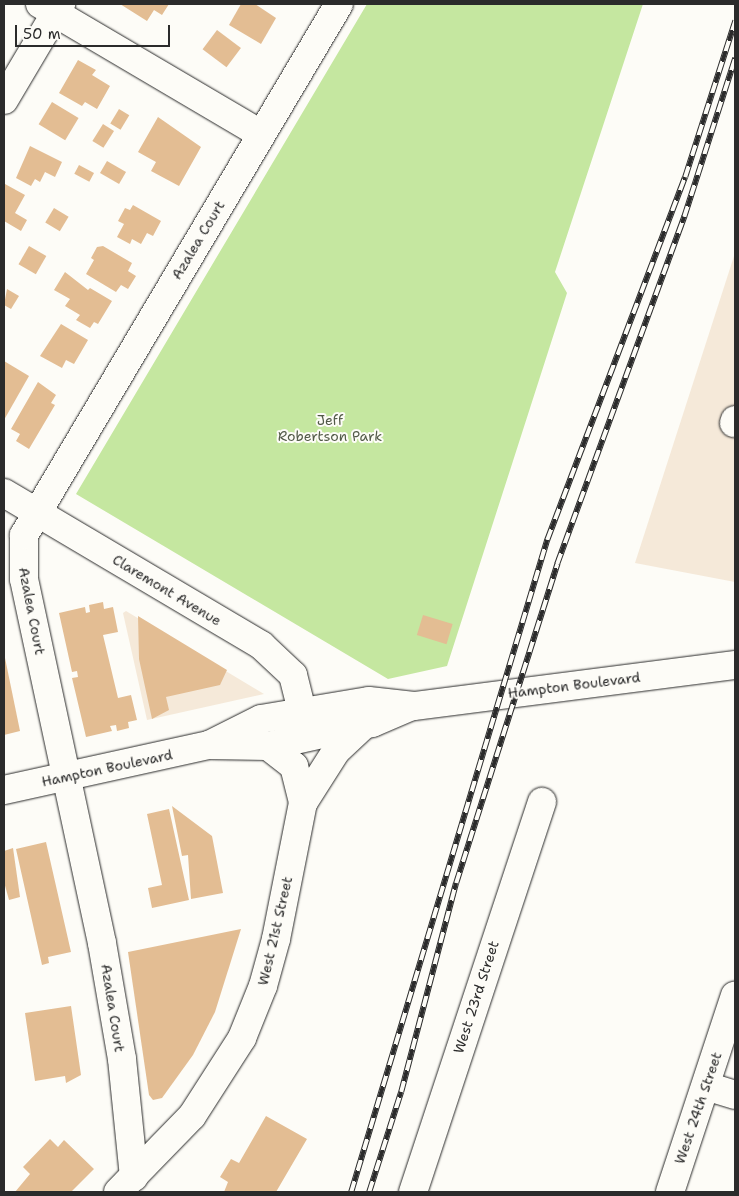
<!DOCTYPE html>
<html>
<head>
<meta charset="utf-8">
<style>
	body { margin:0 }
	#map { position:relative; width:739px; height:1196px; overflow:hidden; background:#fdfcf7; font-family:"Shantell Sans",sans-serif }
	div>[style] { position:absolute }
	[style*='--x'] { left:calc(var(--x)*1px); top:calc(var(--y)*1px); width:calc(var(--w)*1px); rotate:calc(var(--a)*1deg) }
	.built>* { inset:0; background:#f5e9d9 }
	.green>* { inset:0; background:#c5e7a0 }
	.building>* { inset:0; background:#e3bd93; transform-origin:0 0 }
	.roads { filter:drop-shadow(0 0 1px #2b2b2b) drop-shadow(0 0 1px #2b2b2b) }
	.minor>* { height:28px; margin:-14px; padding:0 14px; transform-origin:14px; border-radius:14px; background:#fdfcf7 }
	.major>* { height:28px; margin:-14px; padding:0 14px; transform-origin:14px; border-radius:14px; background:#fdfcf7 }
	.rail>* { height:5.5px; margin-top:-2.75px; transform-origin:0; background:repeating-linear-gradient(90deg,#fdfcf7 0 11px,#2b2b2b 0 22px); box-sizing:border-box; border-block:1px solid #2b2b2b }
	span { translate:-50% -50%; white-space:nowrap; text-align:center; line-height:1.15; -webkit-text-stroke:4px #fdfcf7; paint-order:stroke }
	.street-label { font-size:14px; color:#2b2b2b }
	.park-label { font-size:14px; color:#525a48 }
	.frame { position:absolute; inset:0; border:5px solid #2b2b2b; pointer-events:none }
	.scale { position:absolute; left:15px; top:25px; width:155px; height:22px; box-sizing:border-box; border:2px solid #2b2b2b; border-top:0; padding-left:6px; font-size:15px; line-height:18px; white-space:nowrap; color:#2b2b2b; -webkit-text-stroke:4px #fdfcf7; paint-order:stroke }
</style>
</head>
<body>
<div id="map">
	<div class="built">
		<i style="clip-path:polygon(735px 253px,735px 582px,635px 563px)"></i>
		<i style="clip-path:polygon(126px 611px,264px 694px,147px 720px,123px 613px)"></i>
	</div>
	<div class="green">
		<i style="clip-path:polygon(367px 4px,643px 4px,555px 272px,567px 293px,447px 666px,388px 679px,76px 494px)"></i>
	</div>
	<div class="building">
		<i style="clip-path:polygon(120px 4px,169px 4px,162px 15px,154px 10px,147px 21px)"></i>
		<i style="clip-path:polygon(241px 4px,255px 4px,276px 18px,261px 44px,229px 25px)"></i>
		<i style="left:217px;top:30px;width:30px;height:24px;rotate:37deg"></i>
		<i style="clip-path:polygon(78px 60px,96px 70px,92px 75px,110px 86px,97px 109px,85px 102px,82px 106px,59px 93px)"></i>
		<i style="left:52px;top:102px;width:31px;height:26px;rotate:31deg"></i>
		<i style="left:119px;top:109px;width:12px;height:17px;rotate:31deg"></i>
		<i style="clip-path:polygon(158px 117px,201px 147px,179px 186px,151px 171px,156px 162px,138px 152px)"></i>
		<i style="left:103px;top:124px;width:13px;height:20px;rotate:32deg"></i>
		<i style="clip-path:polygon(30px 146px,62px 162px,55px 177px,45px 172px,40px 182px,35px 179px,31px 186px,16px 178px)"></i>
		<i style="left:107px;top:161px;width:22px;height:14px;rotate:30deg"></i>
		<i style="left:79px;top:165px;width:17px;height:10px;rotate:28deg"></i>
		<i style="clip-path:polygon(5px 184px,25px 195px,15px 213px,27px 220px,21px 231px,4px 221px)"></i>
		<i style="clip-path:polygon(133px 205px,161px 221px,153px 236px,147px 233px,141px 244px,132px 239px,130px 244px,117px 237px,124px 224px,118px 221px,125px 208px,130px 210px)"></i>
		<i style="left:54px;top:208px;width:17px;height:17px;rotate:31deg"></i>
		<i style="left:29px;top:246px;width:20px;height:21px;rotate:30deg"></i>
		<i style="clip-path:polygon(103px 246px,132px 263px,128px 271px,136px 276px,128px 289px,121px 285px,116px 292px,86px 274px,94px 260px,91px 258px,97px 247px)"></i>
		<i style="clip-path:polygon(65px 272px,88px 290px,90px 288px,112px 301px,98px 324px,94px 322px,90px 328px,76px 320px,80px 315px,65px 306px,70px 299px,54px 290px)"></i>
		<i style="clip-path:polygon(7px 289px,19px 296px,11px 309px,4px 305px)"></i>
		<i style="clip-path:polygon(61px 324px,88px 340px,74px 364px,66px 360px,62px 368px,40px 356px)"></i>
		<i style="clip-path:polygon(4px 361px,29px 376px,4px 420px)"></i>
		<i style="clip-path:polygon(38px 382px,56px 395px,51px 403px,55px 405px,29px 449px,16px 441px,20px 434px,11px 429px)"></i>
		<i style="clip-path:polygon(103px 602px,104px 609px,113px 607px,118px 632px,103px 635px,118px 698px,131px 695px,137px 720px,128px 722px,129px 728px,117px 731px,116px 725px,110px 726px,112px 731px,86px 737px,72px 678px,78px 677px,77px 671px,72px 672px,59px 613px,85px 607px,86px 613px,90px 612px,89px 605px)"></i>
		<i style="left:423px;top:615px;width:31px;height:21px;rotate:17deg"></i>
		<i style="clip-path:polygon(138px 616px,227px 670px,220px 685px,166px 697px,169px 710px,152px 719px,139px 659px)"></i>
		<i style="clip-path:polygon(4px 653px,20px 731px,4px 735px)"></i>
		<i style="clip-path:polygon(172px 806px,212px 836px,223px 893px,191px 899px,188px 855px,182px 856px)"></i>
		<i style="clip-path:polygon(169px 809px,189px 900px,152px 908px,148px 888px,162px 885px,147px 814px)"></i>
		<i style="clip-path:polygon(46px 842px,71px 952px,48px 957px,49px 963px,42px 965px,16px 849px)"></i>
		<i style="clip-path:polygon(13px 848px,20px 897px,9px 900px,4px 882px,4px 851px)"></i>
		<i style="clip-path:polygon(241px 929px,215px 1012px,193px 1055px,162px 1098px,153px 1100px,149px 1095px,128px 952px)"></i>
		<i style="clip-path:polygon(71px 1006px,81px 1075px,66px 1083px,65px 1076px,35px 1081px,25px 1013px)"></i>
		<i style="clip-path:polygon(266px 1116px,307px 1139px,276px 1192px,224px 1192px,228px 1182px,220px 1177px,231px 1159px,239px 1163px)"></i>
		<i style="clip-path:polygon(50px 1139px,58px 1147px,64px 1140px,94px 1169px,71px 1192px,15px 1192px,30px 1174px,23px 1167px)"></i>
	</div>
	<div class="roads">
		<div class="minor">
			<i style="--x:40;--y:4;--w:256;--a:30.5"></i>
			<i style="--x:4;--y:100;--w:112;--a:-59.3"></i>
			<i style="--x:734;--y:423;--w:3;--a:-72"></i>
			<i style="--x:4;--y:493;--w:299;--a:30.6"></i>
			<i style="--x:261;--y:645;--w:44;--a:43.2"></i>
			<i style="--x:293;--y:675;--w:37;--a:76"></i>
			<i style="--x:268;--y:746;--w:33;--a:38"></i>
			<i style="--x:294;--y:766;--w:38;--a:76"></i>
			<i style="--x:706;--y:1086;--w:30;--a:17"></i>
			<i style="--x:134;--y:1177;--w:119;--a:-95.8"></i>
			<i style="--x:122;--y:1059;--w:118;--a:-99.8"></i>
			<i style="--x:102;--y:943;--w:372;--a:-102.1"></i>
			<i style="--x:24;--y:579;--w:44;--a:-90"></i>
			<i style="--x:24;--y:535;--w:617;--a:-59.32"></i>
			<i style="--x:118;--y:1192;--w:106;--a:-45.8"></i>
			<i style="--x:192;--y:1116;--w:93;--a:-57.3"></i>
			<i style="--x:242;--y:1038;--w:56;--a:-68"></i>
			<i style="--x:263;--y:986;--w:49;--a:-74.5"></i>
			<i style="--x:276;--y:939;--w:139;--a:-78.8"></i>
			<i style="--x:303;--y:803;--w:62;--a:-57.6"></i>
			<i style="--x:336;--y:751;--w:38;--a:-43"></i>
			<i style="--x:413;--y:1192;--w:411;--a:-71.7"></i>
			<i style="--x:670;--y:1192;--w:207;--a:-71.7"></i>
		</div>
		<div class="major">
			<i style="--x:209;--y:745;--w:58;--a:-26.6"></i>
			<i style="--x:261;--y:719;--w:109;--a:-9.5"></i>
			<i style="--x:369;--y:701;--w:45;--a:6.3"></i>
			<i style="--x:414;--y:706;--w:324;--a:-7.3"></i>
			<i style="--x:4;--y:790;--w:210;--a:-12.4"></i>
			<i style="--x:209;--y:745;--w:59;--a:1"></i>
			<i style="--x:268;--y:746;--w:107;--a:-12.5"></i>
			<i style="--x:372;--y:723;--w:43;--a:-23"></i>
		</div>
	</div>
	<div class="rail">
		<i style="--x:351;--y:1192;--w:681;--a:-73.27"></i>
		<i style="--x:547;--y:540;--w:388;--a:-69.2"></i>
		<i style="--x:685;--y:177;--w:164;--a:-72.2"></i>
		<i style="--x:369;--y:1192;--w:105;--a:-72.3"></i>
		<i style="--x:401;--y:1092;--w:216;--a:-75.3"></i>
		<i style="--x:456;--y:883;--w:335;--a:-72.4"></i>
		<i style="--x:557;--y:564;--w:370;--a:-69.9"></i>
		<i style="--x:684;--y:217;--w:167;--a:-72.2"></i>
	</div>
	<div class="street-label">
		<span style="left:198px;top:240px;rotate:-59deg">Azalea Court</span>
		<span style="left:167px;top:590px;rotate:31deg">Claremont Avenue</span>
		<span style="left:32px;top:611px;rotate:79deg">Azalea Court</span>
		<span style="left:574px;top:685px;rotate:-7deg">Hampton Boulevard</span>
		<span style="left:107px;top:768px;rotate:-12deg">Hampton Boulevard</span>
		<span style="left:275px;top:931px;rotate:-77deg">West 21st Street</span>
		<span style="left:476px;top:997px;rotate:-72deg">West 23rd Street</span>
		<span style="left:113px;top:1008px;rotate:81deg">Azalea Court</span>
		<span style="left:698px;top:1108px;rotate:-71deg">West 24th Street</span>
	</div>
	<div class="park-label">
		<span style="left:330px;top:428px">Jeff<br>Robertson Park</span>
	</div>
	<div class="frame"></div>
	<div class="scale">50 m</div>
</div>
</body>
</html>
